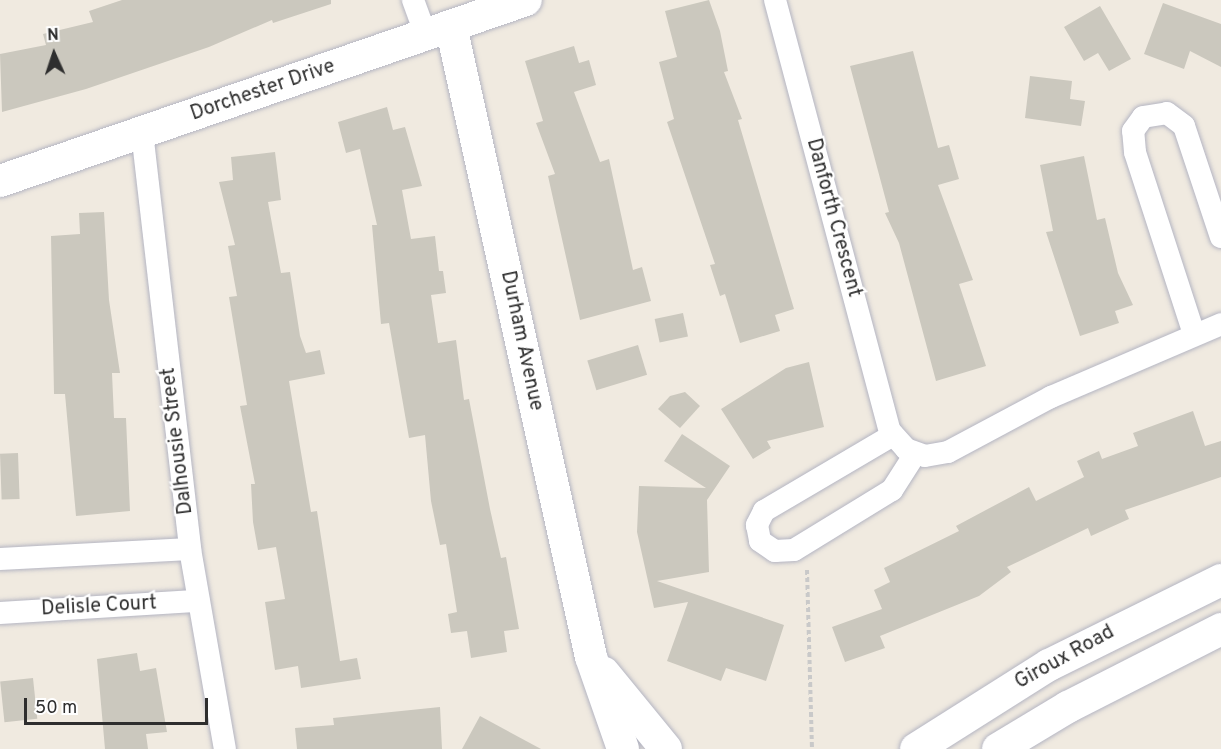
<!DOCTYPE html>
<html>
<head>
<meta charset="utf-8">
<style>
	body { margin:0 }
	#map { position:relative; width:1221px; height:749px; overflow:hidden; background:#f0eae0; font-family:Overpass,sans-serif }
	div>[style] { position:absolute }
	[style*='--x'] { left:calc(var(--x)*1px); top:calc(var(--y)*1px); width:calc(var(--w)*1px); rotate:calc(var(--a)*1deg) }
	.building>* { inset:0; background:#cbc8be; transform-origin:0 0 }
	.path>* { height:4px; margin-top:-2px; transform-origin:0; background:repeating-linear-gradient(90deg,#c9c9c9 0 4.5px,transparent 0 7.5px) }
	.roads { filter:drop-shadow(0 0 2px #b4b5c2) drop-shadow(0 0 2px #b4b5c2) }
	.street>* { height:22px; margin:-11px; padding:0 11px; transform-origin:11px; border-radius:11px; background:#fff }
	.secondary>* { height:32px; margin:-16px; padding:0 16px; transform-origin:16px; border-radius:16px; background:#fff }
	span { translate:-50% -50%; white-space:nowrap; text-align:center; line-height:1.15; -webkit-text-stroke:4.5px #fff; paint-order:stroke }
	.street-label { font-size:20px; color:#2e2e2e }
	.north { position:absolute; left:24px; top:24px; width:60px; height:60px; -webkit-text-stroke:4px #fff; paint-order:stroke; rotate:357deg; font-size:16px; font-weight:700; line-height:24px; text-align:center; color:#2e2e2e }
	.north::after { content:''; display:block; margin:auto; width:21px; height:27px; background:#2e2e2e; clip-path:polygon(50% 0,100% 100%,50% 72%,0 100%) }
	.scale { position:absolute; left:24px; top:698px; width:184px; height:27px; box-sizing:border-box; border:3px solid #2e2e2e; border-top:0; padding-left:8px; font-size:18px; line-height:21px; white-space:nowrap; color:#2e2e2e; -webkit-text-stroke:4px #fff; paint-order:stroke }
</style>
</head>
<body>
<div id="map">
	<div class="building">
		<i style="clip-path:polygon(122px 0,331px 0,331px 4px,273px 23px,272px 20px,209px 47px,86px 89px,2px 112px,0 54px,46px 45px,43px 34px,93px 22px,89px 11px)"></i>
		<i style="clip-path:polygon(709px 0,720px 31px,728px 71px,724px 72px,742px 119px,738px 120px,794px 309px,775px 315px,780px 331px,740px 343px,725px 294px,720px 296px,710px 265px,715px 264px,667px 122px,674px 119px,659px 62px,677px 57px,665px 11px)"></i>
		<i style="clip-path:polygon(1163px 3px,1221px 24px,1221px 67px,1190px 51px,1184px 69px,1144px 54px)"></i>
		<i style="clip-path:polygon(1100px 6px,1131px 59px,1109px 71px,1098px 53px,1084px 61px,1064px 27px)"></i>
		<i style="clip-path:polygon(574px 46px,579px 63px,589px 60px,596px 85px,574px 92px,600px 162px,609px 159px,633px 270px,642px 267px,651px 301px,580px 320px,548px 176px,555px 174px,536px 123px,543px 121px,525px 61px)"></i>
		<i style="clip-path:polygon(913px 51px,938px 148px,949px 145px,959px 179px,938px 185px,973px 280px,959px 284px,986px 366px,936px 381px,899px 243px,885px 213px,889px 212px,850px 66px)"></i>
		<i style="clip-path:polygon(1030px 76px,1072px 81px,1070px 99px,1085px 101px,1081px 126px,1025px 118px)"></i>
		<i style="clip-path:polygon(387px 107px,393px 130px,405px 127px,422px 186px,402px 190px,411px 239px,435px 236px,439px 271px,443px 271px,446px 293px,431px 295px,438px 343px,456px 340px,464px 400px,469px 399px,490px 509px,501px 558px,506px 557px,519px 629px,504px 631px,507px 652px,471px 658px,467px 631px,451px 633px,448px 614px,457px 612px,446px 544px,440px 545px,431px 501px,425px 435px,409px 438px,389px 323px,381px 324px,372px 225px,377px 225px,360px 149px,346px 153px,338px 122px)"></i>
		<i style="clip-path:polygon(275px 152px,281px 200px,268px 202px,281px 273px,290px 272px,300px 336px,306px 353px,320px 350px,325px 374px,289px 381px,311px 512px,317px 511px,340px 661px,357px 658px,361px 679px,301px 688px,298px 666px,275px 670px,265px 602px,285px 599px,276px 547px,258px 550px,253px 522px,251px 484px,255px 484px,240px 406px,247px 405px,229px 297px,237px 296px,228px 246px,235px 245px,219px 182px,233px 180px,231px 157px)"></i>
		<i style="clip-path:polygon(1084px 156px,1097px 220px,1105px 218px,1118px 273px,1133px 305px,1115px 311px,1119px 323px,1080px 336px,1046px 232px,1053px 231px,1040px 165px)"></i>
		<i style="clip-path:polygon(104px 212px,109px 300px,120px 373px,112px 373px,114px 418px,126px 418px,130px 511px,76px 516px,65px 394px,54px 394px,51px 236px,80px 234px,79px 213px)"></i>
		<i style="left:683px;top:313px;width:24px;height:29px;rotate:78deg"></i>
		<i style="left:638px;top:345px;width:31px;height:53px;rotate:73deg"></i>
		<i style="clip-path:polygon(809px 362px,824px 427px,767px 441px,771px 448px,753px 459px,721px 409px,786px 368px)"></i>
		<i style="clip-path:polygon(685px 392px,700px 406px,680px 428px,658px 409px,670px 396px)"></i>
		<i style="clip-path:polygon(1193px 411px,1205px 446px,1221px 441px,1221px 477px,1125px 510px,1129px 519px,1091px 536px,1088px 528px,1007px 567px,1011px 572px,979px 596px,880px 636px,885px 648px,845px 662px,832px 627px,882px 609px,874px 590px,890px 582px,884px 568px,959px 531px,956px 526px,1029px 487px,1036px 501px,1084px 477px,1077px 461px,1099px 451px,1102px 459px,1138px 446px,1133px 433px)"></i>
		<i style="clip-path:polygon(682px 434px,730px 466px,707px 500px,709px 572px,657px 581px,784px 625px,766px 681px,726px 668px,721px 681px,667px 661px,688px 602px,654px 608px,637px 532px,639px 486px,706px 488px,664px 461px)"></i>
		<i style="left:18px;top:453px;width:46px;height:18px;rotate:88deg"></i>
		<i style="clip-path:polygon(137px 653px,140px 671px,156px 668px,167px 732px,146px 734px,148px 749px,105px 749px,97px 659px)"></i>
		<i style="left:33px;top:678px;width:41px;height:33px;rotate:84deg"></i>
		<i style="clip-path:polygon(440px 707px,442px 749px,297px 749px,295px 728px,334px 725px,333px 718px)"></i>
		<i style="clip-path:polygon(480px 716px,541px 749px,462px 749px)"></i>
	</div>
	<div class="path">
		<i style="--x:807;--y:570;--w:179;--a:88.4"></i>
	</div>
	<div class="roads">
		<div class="street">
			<i style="--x:413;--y:0;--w:37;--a:70"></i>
			<i style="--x:775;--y:0;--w:446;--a:75.1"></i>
			<i style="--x:890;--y:431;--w:24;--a:48"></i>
			<i style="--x:906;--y:449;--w:20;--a:20"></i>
			<i style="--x:925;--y:456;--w:23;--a:-10"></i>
			<i style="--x:948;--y:452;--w:117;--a:-28.1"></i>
			<i style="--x:1051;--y:397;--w:185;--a:-23.2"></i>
			<i style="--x:142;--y:132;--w:420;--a:83.4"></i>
			<i style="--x:190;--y:549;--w:203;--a:80.1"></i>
			<i style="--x:1194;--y:334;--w:191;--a:-108"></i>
			<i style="--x:1135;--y:152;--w:21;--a:-95"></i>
			<i style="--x:1133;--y:131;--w:17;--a:-54"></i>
			<i style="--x:1143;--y:117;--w:24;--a:-9"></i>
			<i style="--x:1167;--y:113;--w:21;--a:37"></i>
			<i style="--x:1184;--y:126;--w:117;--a:71.6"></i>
			<i style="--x:893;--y:435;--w:150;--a:149.5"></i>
			<i style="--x:764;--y:511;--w:16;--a:117"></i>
			<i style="--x:757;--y:525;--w:16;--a:79"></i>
			<i style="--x:760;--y:541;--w:18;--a:34"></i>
			<i style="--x:775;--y:551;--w:19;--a:-3"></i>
			<i style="--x:794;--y:550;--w:115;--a:-31.5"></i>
			<i style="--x:892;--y:490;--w:43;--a:-57.4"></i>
			<i style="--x:0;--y:559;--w:190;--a:-3"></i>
			<i style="--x:0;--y:613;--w:199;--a:-3.5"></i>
		</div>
		<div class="secondary">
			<i style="--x:451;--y:26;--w:646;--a:77.49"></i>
			<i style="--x:591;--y:657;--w:97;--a:70.8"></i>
			<i style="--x:0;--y:181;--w:556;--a:-18.99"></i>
			<i style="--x:604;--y:673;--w:98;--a:50.8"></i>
			<i style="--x:916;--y:749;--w:157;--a:-32.3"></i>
			<i style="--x:1049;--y:665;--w:192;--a:-26.3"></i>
			<i style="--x:998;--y:749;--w:82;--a:-31"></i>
			<i style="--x:1068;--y:707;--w:172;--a:-27"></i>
		</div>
	</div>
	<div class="street-label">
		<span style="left:263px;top:91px;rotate:-19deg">Dorchester Drive</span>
		<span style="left:833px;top:218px;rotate:75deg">Danforth Crescent</span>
		<span style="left:521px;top:341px;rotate:78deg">Durham Avenue</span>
		<span style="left:178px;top:441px;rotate:-97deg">Dalhousie Street</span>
		<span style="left:99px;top:607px;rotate:-3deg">Delisle Court</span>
		<span style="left:1065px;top:658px;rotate:-29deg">Giroux Road</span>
	</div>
	<div class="north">N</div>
	<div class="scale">50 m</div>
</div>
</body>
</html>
